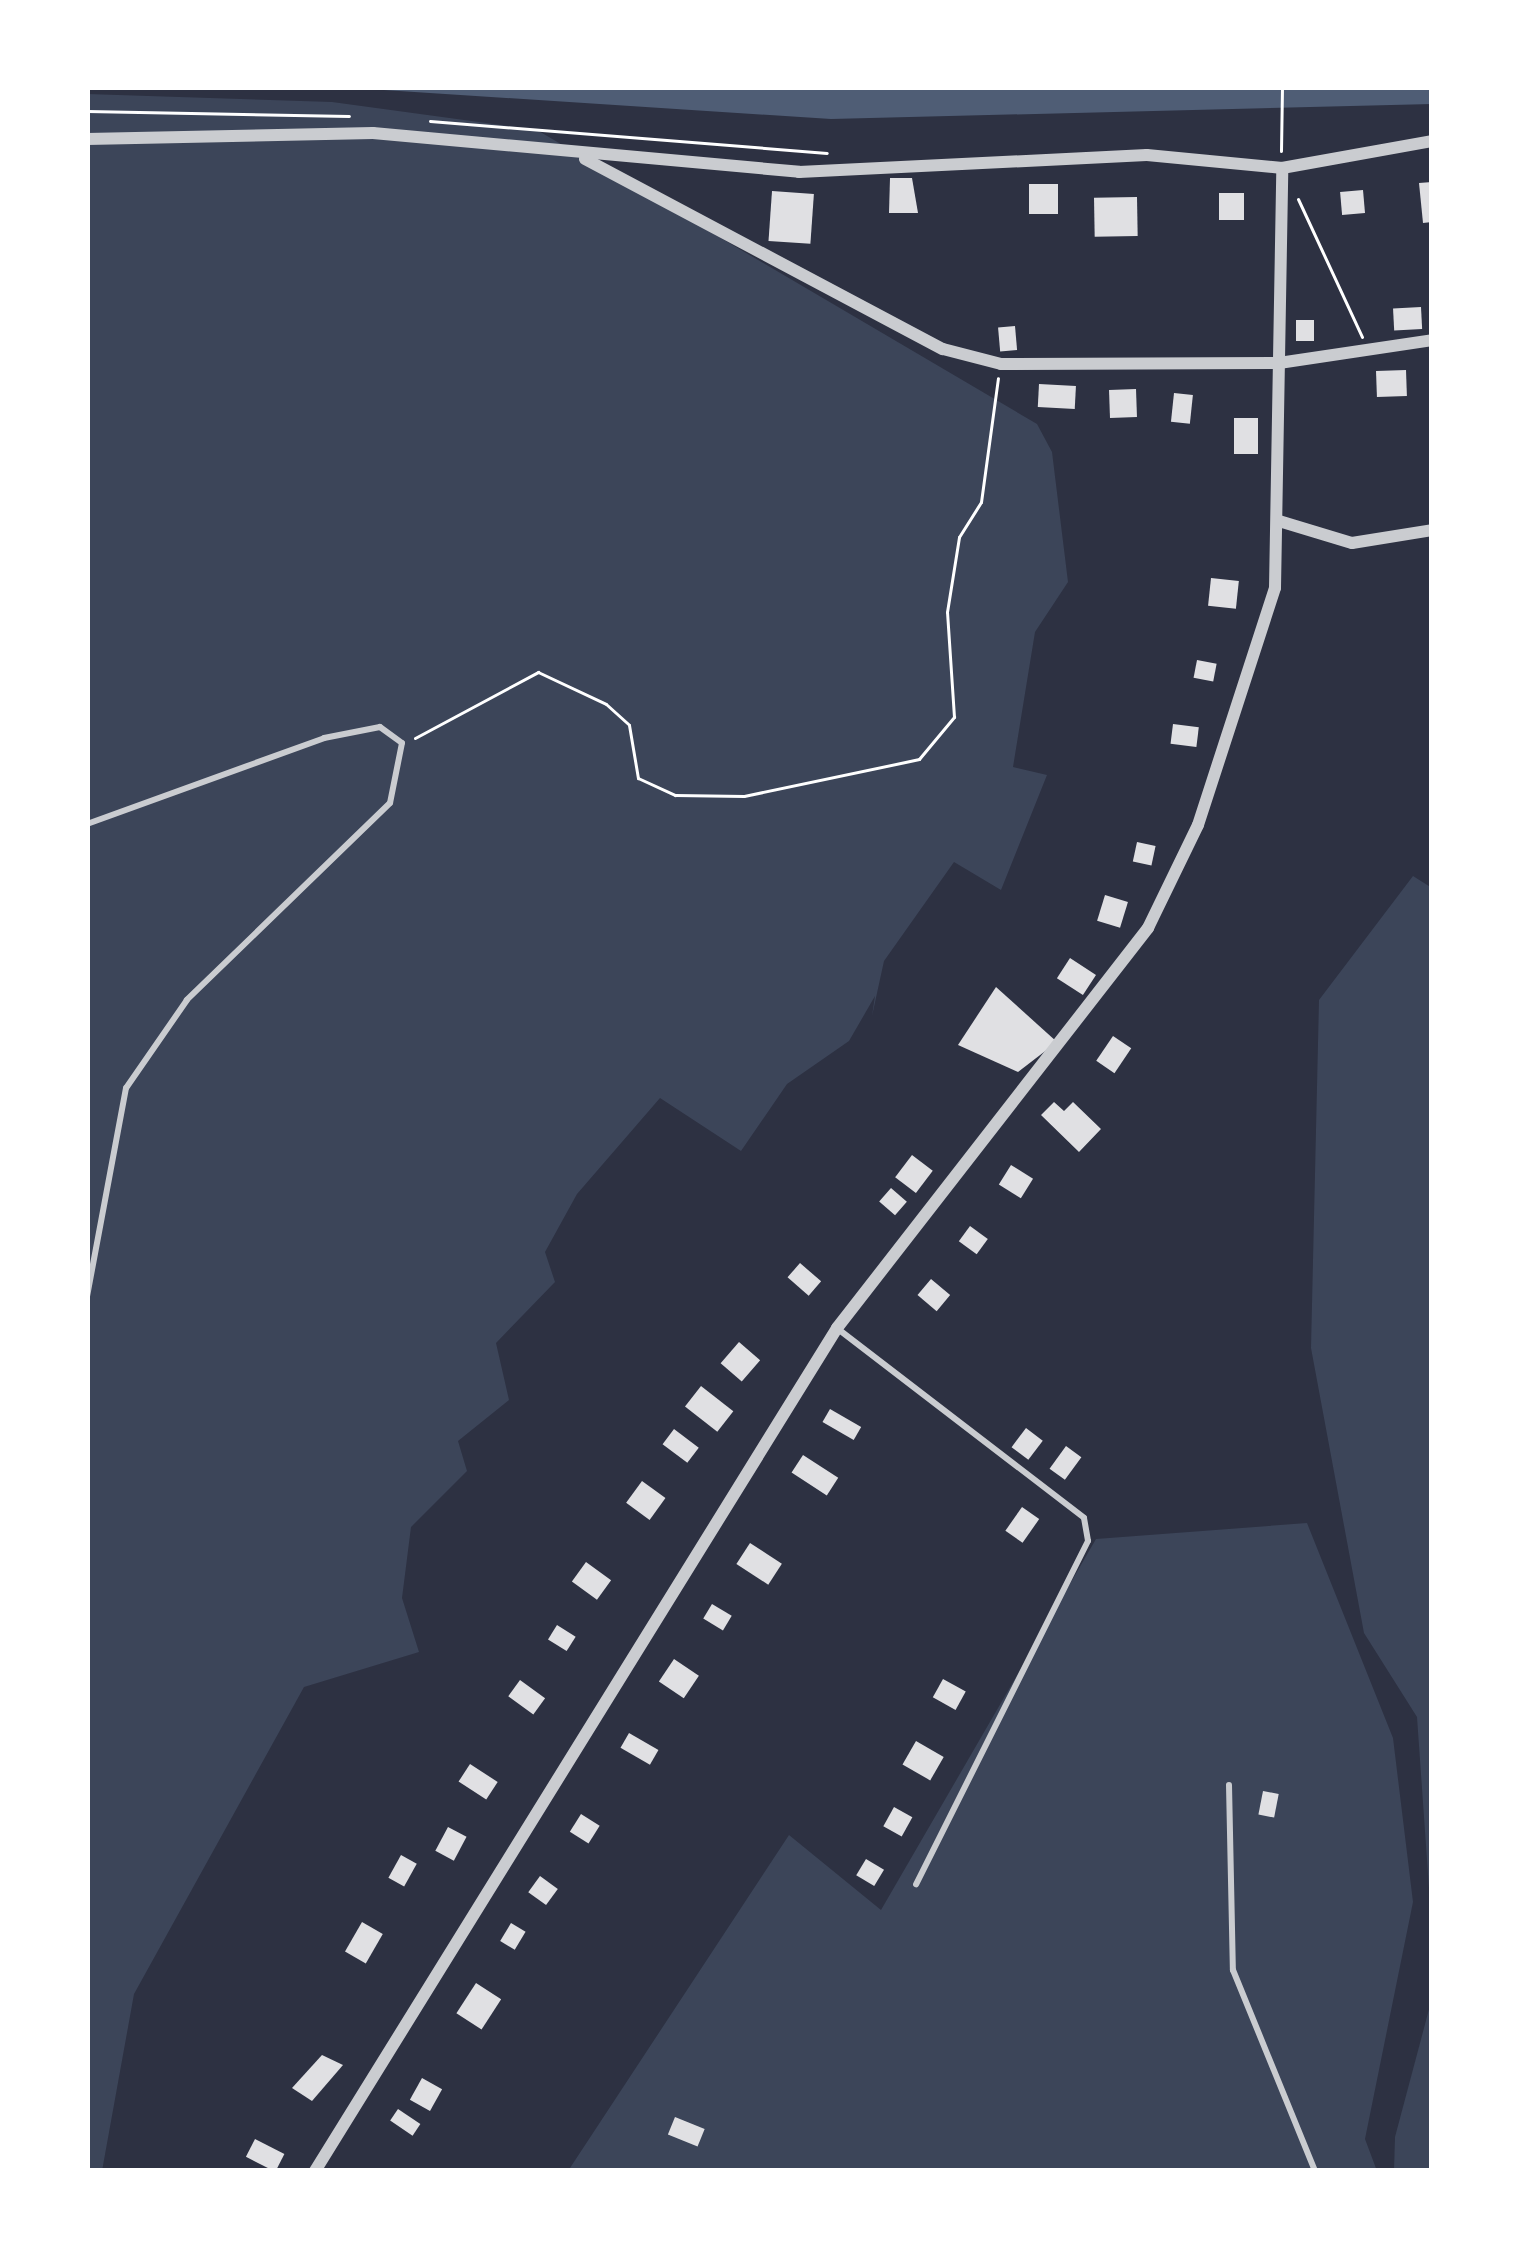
<!DOCTYPE html>
<html>
<head>
<meta charset="utf-8">
<style>
	body { margin:0 }
	#map { position:relative; width:1519px; height:2258px; overflow:hidden; background:#2d3142; font-family:"Source Sans 3",sans-serif }
	div>[style] { position:absolute }
	[style*='--x'] { left:calc(var(--x)*1px); top:calc(var(--y)*1px); width:calc(var(--w)*1px); rotate:calc(var(--a)*1deg) }
	.green>* { inset:0; background:#3c4559 }
	.water>* { inset:0; background:#4f5d75 }
	.building>* { inset:0; background:#e0e0e3; transform-origin:0 0 }
	.path>* { height:3px; margin:-1.5px; padding:0 1.5px; transform-origin:1.5px; border-radius:1.5px; background:#fff }
	.service>* { height:6px; margin:-3px; padding:0 3px; transform-origin:3px; border-radius:3px; background:#caccd0 }
	.minor>* { height:12px; margin:-6px; padding:0 6px; transform-origin:6px; border-radius:6px; background:#caccd0 }
	span { translate:-50% -50%; white-space:nowrap; text-align:center; line-height:1.15; -webkit-text-stroke:9px #fff; paint-order:stroke }
	.frame { position:absolute; inset:0; border:90px solid #fff; pointer-events:none }
</style>
</head>
<body>
<div id="map">
	<div class="green">
		<i style="clip-path:polygon(87px 94px,332px 102px,537px 130px,1037px 424px,1052px 452px,1068px 582px,1035px 632px,1013px 767px,1047px 775px,1001px 890px,954px 862px,884px 961px,872px 1016px,875px 996px,849px 1041px,787px 1084px,741px 1151px,660px 1098px,577px 1194px,545px 1252px,555px 1282px,496px 1343px,509px 1400px,458px 1441px,467px 1471px,411px 1527px,402px 1598px,419px 1652px,304px 1687px,134px 1994px,102px 2171px,87px 2171px)"></i>
		<i style="clip-path:polygon(1413px 876px,1432px 888px,1432px 1931px,1417px 1717px,1364px 1633px,1311px 1348px,1319px 1000px)"></i>
		<i style="clip-path:polygon(1307px 1523px,1393px 1738px,1413px 1902px,1365px 2139px,1377px 2171px,568px 2171px,789px 1835px,881px 1910px,1096px 1539px)"></i>
		<i style="clip-path:polygon(1432px 1998px,1432px 2171px,1394px 2171px,1395px 2137px)"></i>
	</div>
	<div class="water">
		<i style="clip-path:polygon(338px 87px,1432px 87px,1432px 104px,831px 119px)"></i>
	</div>
	<div class="building">
		<i style="clip-path:polygon(890px 178px,912px 178px,918px 213px,889px 213px)"></i>
		<i style="clip-path:polygon(1432px 182px,1432px 222px,1423px 223px,1419px 183px)"></i>
		<i style="left:1029px;top:184px;width:29px;height:30px"></i>
		<i style="left:1363px;top:190px;width:23px;height:23px;rotate:85deg"></i>
		<i style="left:772px;top:191px;width:42px;height:50px;rotate:4deg"></i>
		<i style="left:1219px;top:193px;width:25px;height:27px"></i>
		<i style="left:1137px;top:197px;width:39px;height:43px;rotate:89deg"></i>
		<i style="left:1421px;top:307px;width:22px;height:28px;rotate:87deg"></i>
		<i style="left:1314px;top:320px;width:21px;height:18px;rotate:90deg"></i>
		<i style="left:1015px;top:326px;width:24px;height:17px;rotate:85deg"></i>
		<i style="left:1406px;top:370px;width:26px;height:30px;rotate:88deg"></i>
		<i style="left:1039px;top:384px;width:37px;height:23px;rotate:3deg"></i>
		<i style="left:1136px;top:389px;width:28px;height:27px;rotate:88deg"></i>
		<i style="left:1174px;top:393px;width:19px;height:29px;rotate:6deg"></i>
		<i style="left:1234px;top:418px;width:24px;height:36px"></i>
		<i style="left:1211px;top:578px;width:28px;height:28px;rotate:6deg"></i>
		<i style="left:1197px;top:660px;width:20px;height:18px;rotate:11deg"></i>
		<i style="left:1173px;top:724px;width:26px;height:20px;rotate:7deg"></i>
		<i style="left:1137px;top:842px;width:19px;height:20px;rotate:12deg"></i>
		<i style="left:1105px;top:895px;width:24px;height:27px;rotate:17deg"></i>
		<i style="left:1070px;top:958px;width:31px;height:24px;rotate:33deg"></i>
		<i style="clip-path:polygon(996px 987px,1057px 1042px,1018px 1072px,958px 1045px)"></i>
		<i style="left:1113px;top:1036px;width:22px;height:30px;rotate:34deg"></i>
		<i style="clip-path:polygon(1054px 1102px,1064px 1111px,1073px 1102px,1101px 1129px,1079px 1152px,1041px 1115px)"></i>
		<i style="left:912px;top:1155px;width:26px;height:28px;rotate:37deg"></i>
		<i style="left:1011px;top:1165px;width:26px;height:23px;rotate:32deg"></i>
		<i style="left:891px;top:1188px;width:21px;height:18px;rotate:41deg"></i>
		<i style="left:970px;top:1226px;width:22px;height:19px;rotate:36deg"></i>
		<i style="left:800px;top:1263px;width:28px;height:19px;rotate:41deg"></i>
		<i style="left:931px;top:1279px;width:25px;height:21px;rotate:40deg"></i>
		<i style="left:739px;top:1342px;width:28px;height:28px;rotate:41deg"></i>
		<i style="left:701px;top:1386px;width:41px;height:26px;rotate:38deg"></i>
		<i style="left:830px;top:1409px;width:36px;height:15px;rotate:30deg"></i>
		<i style="left:1026px;top:1428px;width:21px;height:24px;rotate:37deg"></i>
		<i style="left:674px;top:1429px;width:31px;height:19px;rotate:37deg"></i>
		<i style="left:1066px;top:1446px;width:19px;height:28px;rotate:36deg"></i>
		<i style="left:803px;top:1455px;width:42px;height:21px;rotate:33deg"></i>
		<i style="left:642px;top:1481px;width:29px;height:27px;rotate:36deg"></i>
		<i style="left:1022px;top:1507px;width:21px;height:29px;rotate:35deg"></i>
		<i style="left:750px;top:1543px;width:38px;height:25px;rotate:33deg"></i>
		<i style="left:586px;top:1562px;width:31px;height:24px;rotate:36deg"></i>
		<i style="left:712px;top:1604px;width:23px;height:17px;rotate:31deg"></i>
		<i style="left:557px;top:1625px;width:22px;height:17px;rotate:32deg"></i>
		<i style="left:674px;top:1659px;width:30px;height:27px;rotate:34deg"></i>
		<i style="left:943px;top:1679px;width:26px;height:21px;rotate:29deg"></i>
		<i style="left:520px;top:1680px;width:31px;height:20px;rotate:36deg"></i>
		<i style="left:629px;top:1733px;width:34px;height:17px;rotate:30deg"></i>
		<i style="left:916px;top:1741px;width:32px;height:27px;rotate:30deg"></i>
		<i style="left:470px;top:1764px;width:33px;height:21px;rotate:33deg"></i>
		<i style="left:1263px;top:1791px;width:16px;height:24px;rotate:11deg"></i>
		<i style="left:894px;top:1807px;width:21px;height:22px;rotate:29deg"></i>
		<i style="left:581px;top:1814px;width:22px;height:21px;rotate:32deg"></i>
		<i style="left:448px;top:1827px;width:21px;height:27px;rotate:28deg"></i>
		<i style="left:401px;top:1855px;width:18px;height:26px;rotate:29deg"></i>
		<i style="left:866px;top:1859px;width:21px;height:19px;rotate:31deg"></i>
		<i style="left:540px;top:1876px;width:22px;height:20px;rotate:36deg"></i>
		<i style="left:362px;top:1922px;width:24px;height:34px;rotate:30deg"></i>
		<i style="left:511px;top:1923px;width:17px;height:21px;rotate:31deg"></i>
		<i style="left:476px;top:1983px;width:30px;height:36px;rotate:33deg"></i>
		<i style="clip-path:polygon(322px 2055px,343px 2065px,312px 2101px,292px 2088px)"></i>
		<i style="left:422px;top:2078px;width:23px;height:25px;rotate:29deg"></i>
		<i style="left:398px;top:2109px;width:27px;height:14px;rotate:34deg"></i>
		<i style="left:675px;top:2117px;width:32px;height:19px;rotate:22deg"></i>
		<i style="left:255px;top:2139px;width:33px;height:20px;rotate:27deg"></i>
	</div>
	<div class="path">
		<i style="--x:87;--y:111;--w:262;--a:1.1"></i>
		<i style="--x:430;--y:121;--w:398;--a:4.6"></i>
		<i style="--x:1281;--y:151;--w:64;--a:-89.1"></i>
		<i style="--x:1298;--y:199;--w:152;--a:65.1"></i>
		<i style="--x:415;--y:738;--w:140;--a:-28.2"></i>
		<i style="--x:538;--y:672;--w:75;--a:25.2"></i>
		<i style="--x:606;--y:704;--w:31;--a:42"></i>
		<i style="--x:629;--y:725;--w:54;--a:80.4"></i>
		<i style="--x:638;--y:778;--w:41;--a:24.7"></i>
		<i style="--x:675;--y:795;--w:69;--a:0.8"></i>
		<i style="--x:744;--y:796;--w:179;--a:-11.9"></i>
		<i style="--x:919;--y:759;--w:55;--a:-50.2"></i>
		<i style="--x:954;--y:717;--w:105;--a:-93.8"></i>
		<i style="--x:947;--y:612;--w:76;--a:-80.9"></i>
		<i style="--x:959;--y:537;--w:41;--a:-57.8"></i>
		<i style="--x:981;--y:502;--w:125;--a:-82.2"></i>
	</div>
	<div class="service">
		<i style="--x:87;--y:824;--w:252;--a:-19.9"></i>
		<i style="--x:324;--y:738;--w:57;--a:-11.1"></i>
		<i style="--x:380;--y:727;--w:27;--a:36"></i>
		<i style="--x:402;--y:743;--w:61;--a:101.3"></i>
		<i style="--x:390;--y:803;--w:283;--a:135.9"></i>
		<i style="--x:187;--y:1000;--w:107;--a:124.7"></i>
		<i style="--x:126;--y:1088;--w:212;--a:100.6"></i>
		<i style="--x:838;--y:1329;--w:310;--a:37.5"></i>
		<i style="--x:1084;--y:1518;--w:23;--a:80"></i>
		<i style="--x:1088;--y:1541;--w:384;--a:116.6"></i>
		<i style="--x:1229;--y:1785;--w:185;--a:88.8"></i>
		<i style="--x:1233;--y:1970;--w:217;--a:67.8"></i>
	</div>
	<div class="minor">
		<i style="--x:87;--y:139;--w:286;--a:-1.2"></i>
		<i style="--x:373;--y:133;--w:428;--a:5.2"></i>
		<i style="--x:799;--y:172;--w:348;--a:-2.8"></i>
		<i style="--x:1147;--y:155;--w:136;--a:5.5"></i>
		<i style="--x:1282;--y:168;--w:152;--a:-10.2"></i>
		<i style="--x:585;--y:159;--w:405;--a:28"></i>
		<i style="--x:943;--y:349;--w:60;--a:14.5"></i>
		<i style="--x:1001;--y:364;--w:278;--a:-0.2"></i>
		<i style="--x:1279;--y:363;--w:155;--a:-8.5"></i>
		<i style="--x:1279;--y:521;--w:76;--a:16.8"></i>
		<i style="--x:1352;--y:543;--w:81;--a:-9.2"></i>
		<i style="--x:315;--y:2171;--w:992;--a:-58.23"></i>
		<i style="--x:837;--y:1328;--w:507;--a:-52.13"></i>
		<i style="--x:1148;--y:928;--w:114;--a:-64.1"></i>
		<i style="--x:1198;--y:825;--w:249;--a:-72"></i>
		<i style="--x:1275;--y:588;--w:420;--a:-89"></i>
	</div>
	<div class="frame"></div>
</div>
</body>
</html>
